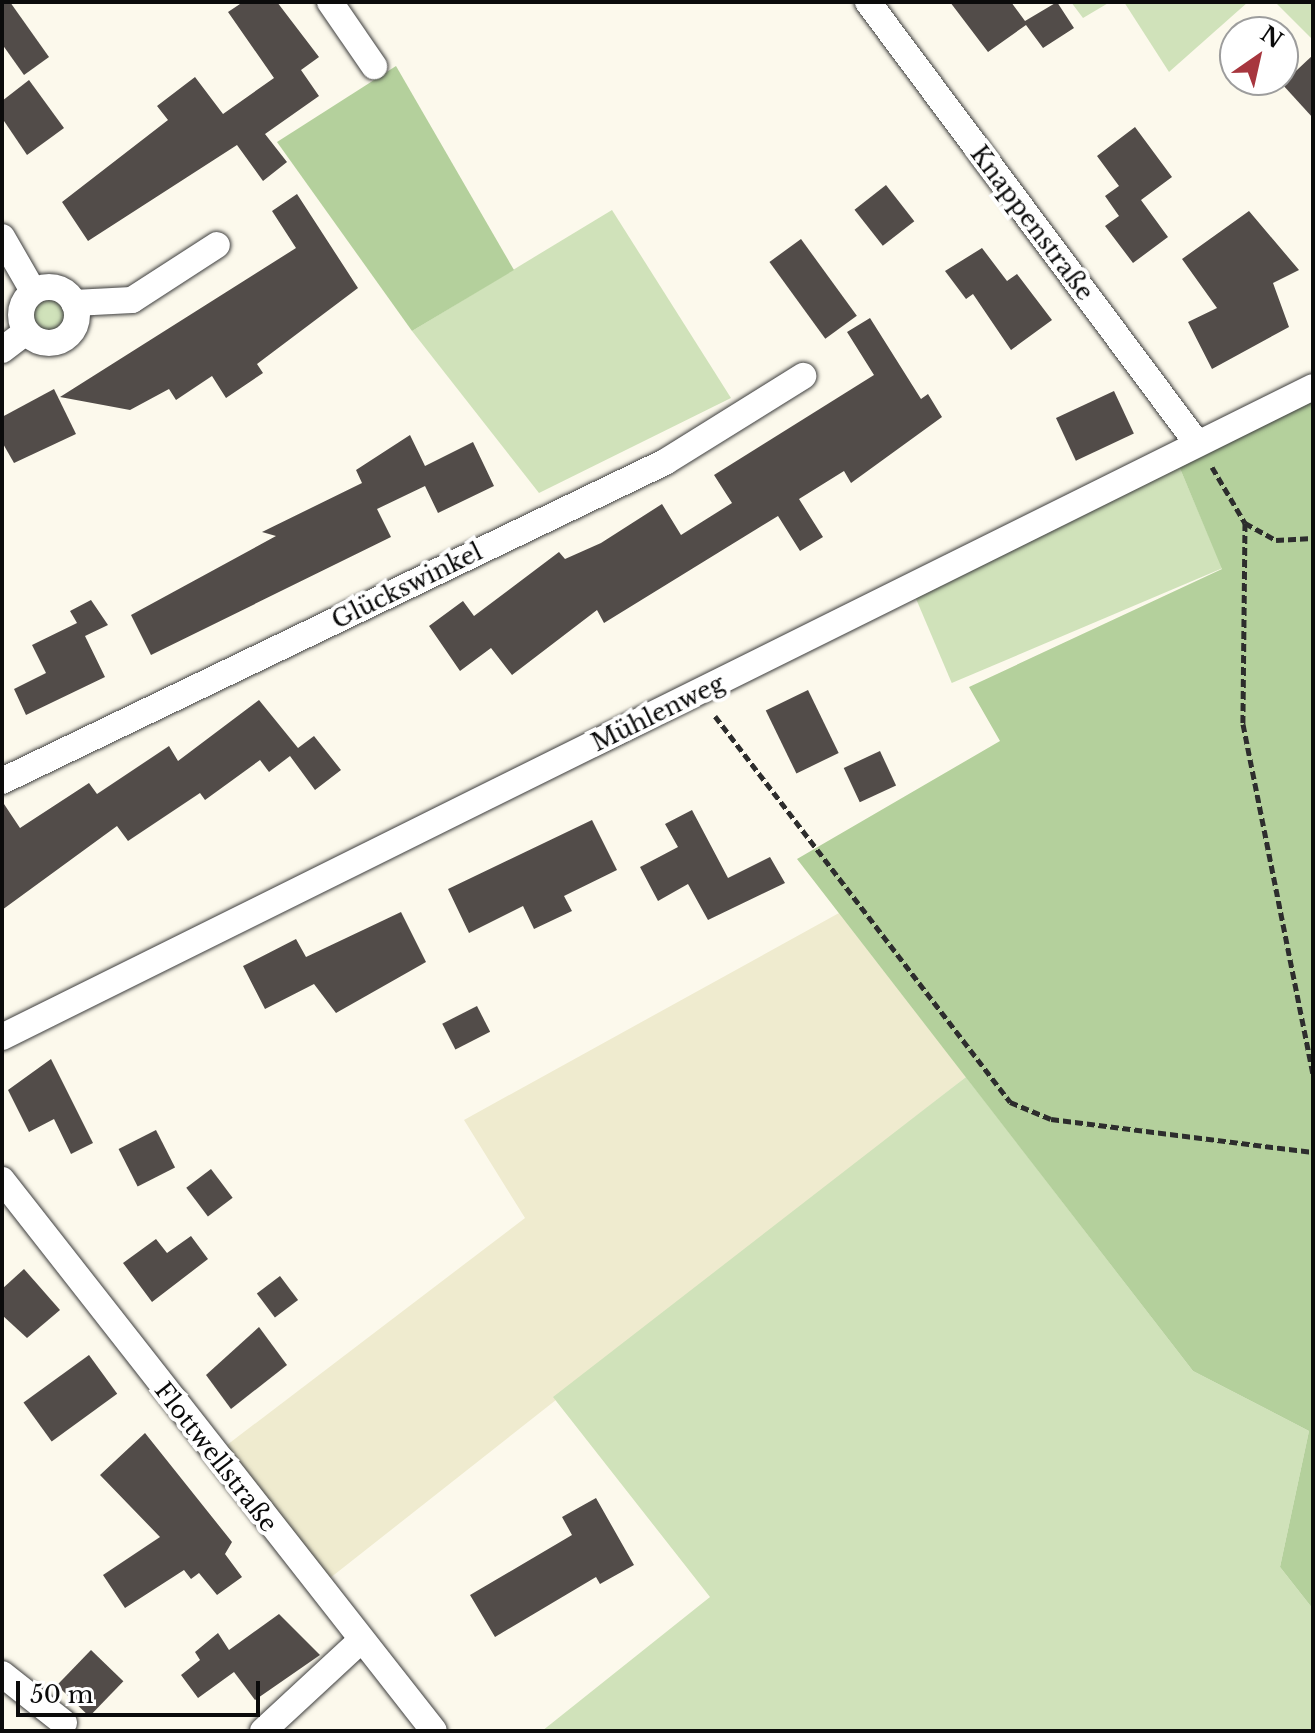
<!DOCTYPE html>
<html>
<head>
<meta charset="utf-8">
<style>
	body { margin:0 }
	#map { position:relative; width:1315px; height:1733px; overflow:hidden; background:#fcf9ec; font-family:"Libre Baskerville",serif }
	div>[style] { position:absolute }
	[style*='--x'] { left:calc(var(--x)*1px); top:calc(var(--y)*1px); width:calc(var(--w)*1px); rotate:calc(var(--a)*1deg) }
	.farmland>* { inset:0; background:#efebcf }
	.green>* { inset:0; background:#d0e2ba; transform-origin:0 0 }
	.round { border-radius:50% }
	.forest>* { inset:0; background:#b4d09c }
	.building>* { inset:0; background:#524c49; transform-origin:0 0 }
	.path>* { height:5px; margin-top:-2.5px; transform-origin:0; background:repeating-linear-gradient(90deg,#2d2d2d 0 8px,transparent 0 12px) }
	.roads { filter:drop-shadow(0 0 2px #3e3e3e) drop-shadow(0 0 2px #3e3e3e) }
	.street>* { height:26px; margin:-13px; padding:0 13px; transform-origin:13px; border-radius:13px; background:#fff }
	.street>.ring { margin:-13px; padding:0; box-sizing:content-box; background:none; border:26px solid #fff; border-radius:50% }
	span { translate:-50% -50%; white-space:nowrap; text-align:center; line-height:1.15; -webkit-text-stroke:8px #fff; paint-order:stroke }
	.street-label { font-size:24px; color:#0b0b0b }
	.frame { position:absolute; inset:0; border:4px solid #0b0b0b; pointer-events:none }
	.north { position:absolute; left:1219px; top:16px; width:80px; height:80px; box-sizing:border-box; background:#fff; border:2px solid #9d9d9d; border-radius:50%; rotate:34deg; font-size:22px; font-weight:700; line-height:32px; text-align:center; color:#0b0b0b }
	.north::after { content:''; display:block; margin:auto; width:28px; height:36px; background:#a7363e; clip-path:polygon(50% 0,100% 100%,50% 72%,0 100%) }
	.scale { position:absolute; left:16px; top:1681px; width:244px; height:36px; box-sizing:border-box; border:4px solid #0b0b0b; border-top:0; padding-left:10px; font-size:24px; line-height:28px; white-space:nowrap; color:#0b0b0b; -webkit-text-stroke:6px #fff; paint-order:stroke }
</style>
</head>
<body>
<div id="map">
	<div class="farmland">
		<i style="clip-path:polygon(839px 913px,966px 1077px,325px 1582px,223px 1448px,525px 1218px,464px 1120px)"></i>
	</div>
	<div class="green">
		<i style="clip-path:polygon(1071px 2px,1110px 2px,1083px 18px)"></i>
		<i style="clip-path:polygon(1124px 2px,1248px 2px,1169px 72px)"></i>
		<i style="clip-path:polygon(1275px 2px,1313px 2px,1313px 40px)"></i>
		<i style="clip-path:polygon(612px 210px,731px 398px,539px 493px,412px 331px)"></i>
		<i class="round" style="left:32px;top:299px;width:34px;height:34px"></i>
		<i style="left:1179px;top:466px;width:111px;height:294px;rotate:67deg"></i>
		<i style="clip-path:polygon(966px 1077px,1193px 1371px,1309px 1431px,1280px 1567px,1313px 1609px,1313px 1731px,542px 1731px,710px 1597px,553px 1397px)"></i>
	</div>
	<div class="forest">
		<i style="clip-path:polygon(396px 66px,514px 270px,412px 331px,277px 142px)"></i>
		<i style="clip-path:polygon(1313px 401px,1313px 1609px,1280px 1567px,1309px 1431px,1193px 1371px,797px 859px,1000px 741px,969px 687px,1222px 569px,1179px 466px)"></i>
	</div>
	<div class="building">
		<i style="clip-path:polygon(2px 2px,10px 2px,49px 57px,24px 75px,2px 44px)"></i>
		<i style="clip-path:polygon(243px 2px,277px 2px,319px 57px,301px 70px,319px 96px,265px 134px,287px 162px,263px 181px,237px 145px,88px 241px,62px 202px,168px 120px,157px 106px,195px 77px,223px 114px,274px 78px,228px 12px)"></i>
		<i style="clip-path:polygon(950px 2px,1011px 2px,1025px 21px,1057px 2px,1074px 28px,1043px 48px,1026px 25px,988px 52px)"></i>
		<i style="clip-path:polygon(1313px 55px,1313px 118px,1282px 84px)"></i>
		<i style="clip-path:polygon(29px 80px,64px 128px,27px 155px,2px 118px,2px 101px)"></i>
		<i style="clip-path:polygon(1135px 127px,1172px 177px,1141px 200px,1168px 237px,1133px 263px,1105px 226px,1119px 216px,1105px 196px,1119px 186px,1097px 156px)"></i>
		<i style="left:886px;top:185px;width:46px;height:40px;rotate:52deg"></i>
		<i style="clip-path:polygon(297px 194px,358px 288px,257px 364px,263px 373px,226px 398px,212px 376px,176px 400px,169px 389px,130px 410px,60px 397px,296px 248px,272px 211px)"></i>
		<i style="clip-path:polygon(1249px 211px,1299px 270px,1273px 283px,1289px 327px,1212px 369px,1188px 322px,1217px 308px,1182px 259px)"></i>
		<i style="left:801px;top:239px;width:95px;height:39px;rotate:54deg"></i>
		<i style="clip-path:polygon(982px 248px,1007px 281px,1017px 274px,1052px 320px,1011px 350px,973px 294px,966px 299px,945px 271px)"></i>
		<i style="clip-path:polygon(870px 318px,921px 399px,928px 394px,942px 417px,851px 483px,844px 471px,799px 499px,823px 537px,800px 551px,778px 516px,604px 623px,597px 610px,512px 675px,491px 648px,460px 671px,429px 626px,463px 601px,474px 616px,559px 552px,565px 559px,601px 543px,662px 504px,681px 535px,732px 503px,714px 475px,874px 375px,847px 332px)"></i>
		<i style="clip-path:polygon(54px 389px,76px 434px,14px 463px,2px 442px,2px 417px)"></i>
		<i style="left:1114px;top:391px;width:47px;height:64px;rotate:65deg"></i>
		<i style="clip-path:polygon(410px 435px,425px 466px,473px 442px,494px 486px,438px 513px,425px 486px,377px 509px,391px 537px,151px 655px,131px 615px,276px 536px,262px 532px,362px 483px,356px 470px)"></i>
		<i style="clip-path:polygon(91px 600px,108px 625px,85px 636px,105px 677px,26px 715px,14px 689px,46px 673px,32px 645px,77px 623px,70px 611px)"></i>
		<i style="left:808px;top:690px;width:70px;height:47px;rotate:64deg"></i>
		<i style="clip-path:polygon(259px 700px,298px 748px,314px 736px,341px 770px,315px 790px,290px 756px,269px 772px,260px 760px,205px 800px,200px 793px,128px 841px,117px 826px,2px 910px,2px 801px,20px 828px,89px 783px,97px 794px,169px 746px,178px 761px)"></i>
		<i style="left:880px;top:751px;width:38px;height:40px;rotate:65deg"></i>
		<i style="clip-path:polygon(692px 810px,728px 878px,770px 857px,785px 883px,708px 920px,688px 884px,658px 901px,640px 867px,678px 847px,665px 824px)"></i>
		<i style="clip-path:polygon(592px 820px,617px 870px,564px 896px,572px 911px,534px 929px,523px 906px,469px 933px,448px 889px)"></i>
		<i style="clip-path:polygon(401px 912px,426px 962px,336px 1013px,314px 984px,265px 1009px,243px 966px,296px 939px,306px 957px)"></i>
		<i style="left:477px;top:1006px;width:29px;height:39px;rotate:63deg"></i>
		<i style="clip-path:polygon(51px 1059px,93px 1143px,71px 1154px,54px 1119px,29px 1132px,8px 1090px)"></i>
		<i style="left:156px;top:1130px;width:42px;height:42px;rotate:63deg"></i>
		<i style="left:211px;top:1169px;width:36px;height:31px;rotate:53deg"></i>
		<i style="clip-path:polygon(191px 1236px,208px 1259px,152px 1302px,123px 1263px,156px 1239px,167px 1253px)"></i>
		<i style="clip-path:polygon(24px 1269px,60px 1310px,27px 1338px,2px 1315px,2px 1289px)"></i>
		<i style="left:280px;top:1276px;width:30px;height:29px;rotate:53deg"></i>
		<i style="clip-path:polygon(259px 1327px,287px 1365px,231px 1409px,206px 1375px)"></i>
		<i style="left:89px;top:1355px;width:48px;height:81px;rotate:54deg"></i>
		<i style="clip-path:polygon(145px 1433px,232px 1542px,225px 1554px,242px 1577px,217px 1595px,199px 1573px,191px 1579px,184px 1570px,125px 1608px,103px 1575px,160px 1537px,100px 1475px)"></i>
		<i style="clip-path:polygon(596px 1498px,634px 1565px,600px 1584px,596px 1577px,495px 1637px,470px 1595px,572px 1535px,562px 1517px)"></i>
		<i style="clip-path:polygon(279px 1614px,320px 1655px,255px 1700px,234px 1672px,198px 1698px,181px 1675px,200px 1660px,195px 1652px,218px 1633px,229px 1650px)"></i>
		<i style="left:91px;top:1650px;width:45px;height:49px;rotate:44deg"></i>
	</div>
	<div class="path">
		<i style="--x:1212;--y:467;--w:65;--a:59.5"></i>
		<i style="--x:1245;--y:523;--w:201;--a:90.6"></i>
		<i style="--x:1243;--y:724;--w:357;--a:78.7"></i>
		<i style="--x:1245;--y:523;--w:35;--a:29"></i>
		<i style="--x:1276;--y:540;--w:37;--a:-3"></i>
		<i style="--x:715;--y:716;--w:486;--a:52.6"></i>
		<i style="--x:1010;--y:1102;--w:44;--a:22.5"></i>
		<i style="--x:1051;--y:1119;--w:264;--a:7.2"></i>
	</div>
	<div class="roads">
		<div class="street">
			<i style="--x:330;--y:2;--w:78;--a:55.5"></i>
			<i style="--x:868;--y:2;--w:550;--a:53.28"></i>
			<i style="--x:2;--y:237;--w:62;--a:60.1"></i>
			<i class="ring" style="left:21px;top:287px;width:30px;height:30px"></i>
			<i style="--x:74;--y:303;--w:58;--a:-3"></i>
			<i style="--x:132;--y:300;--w:101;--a:-32.9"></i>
			<i style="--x:2;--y:350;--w:30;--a:-37"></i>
			<i style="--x:2;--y:781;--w:736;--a:-25.69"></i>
			<i style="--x:665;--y:462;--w:163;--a:-31.9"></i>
			<i style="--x:2;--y:1037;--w:1463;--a:-26.37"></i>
			<i style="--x:2;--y:1180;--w:700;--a:51.9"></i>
			<i style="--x:2;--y:1674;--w:79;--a:38.3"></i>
			<i style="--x:263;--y:1731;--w:131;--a:-42.8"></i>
		</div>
	</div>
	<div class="street-label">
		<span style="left:1032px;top:223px;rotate:53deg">Knappenstraße</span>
		<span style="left:407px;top:586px;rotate:-26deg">Glückswinkel</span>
		<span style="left:658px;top:713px;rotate:-26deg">Mühlenweg</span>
		<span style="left:216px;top:1457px;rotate:52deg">Flottwellstraße</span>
	</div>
	<div class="frame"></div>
	<div class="north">N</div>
	<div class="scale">50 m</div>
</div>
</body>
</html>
